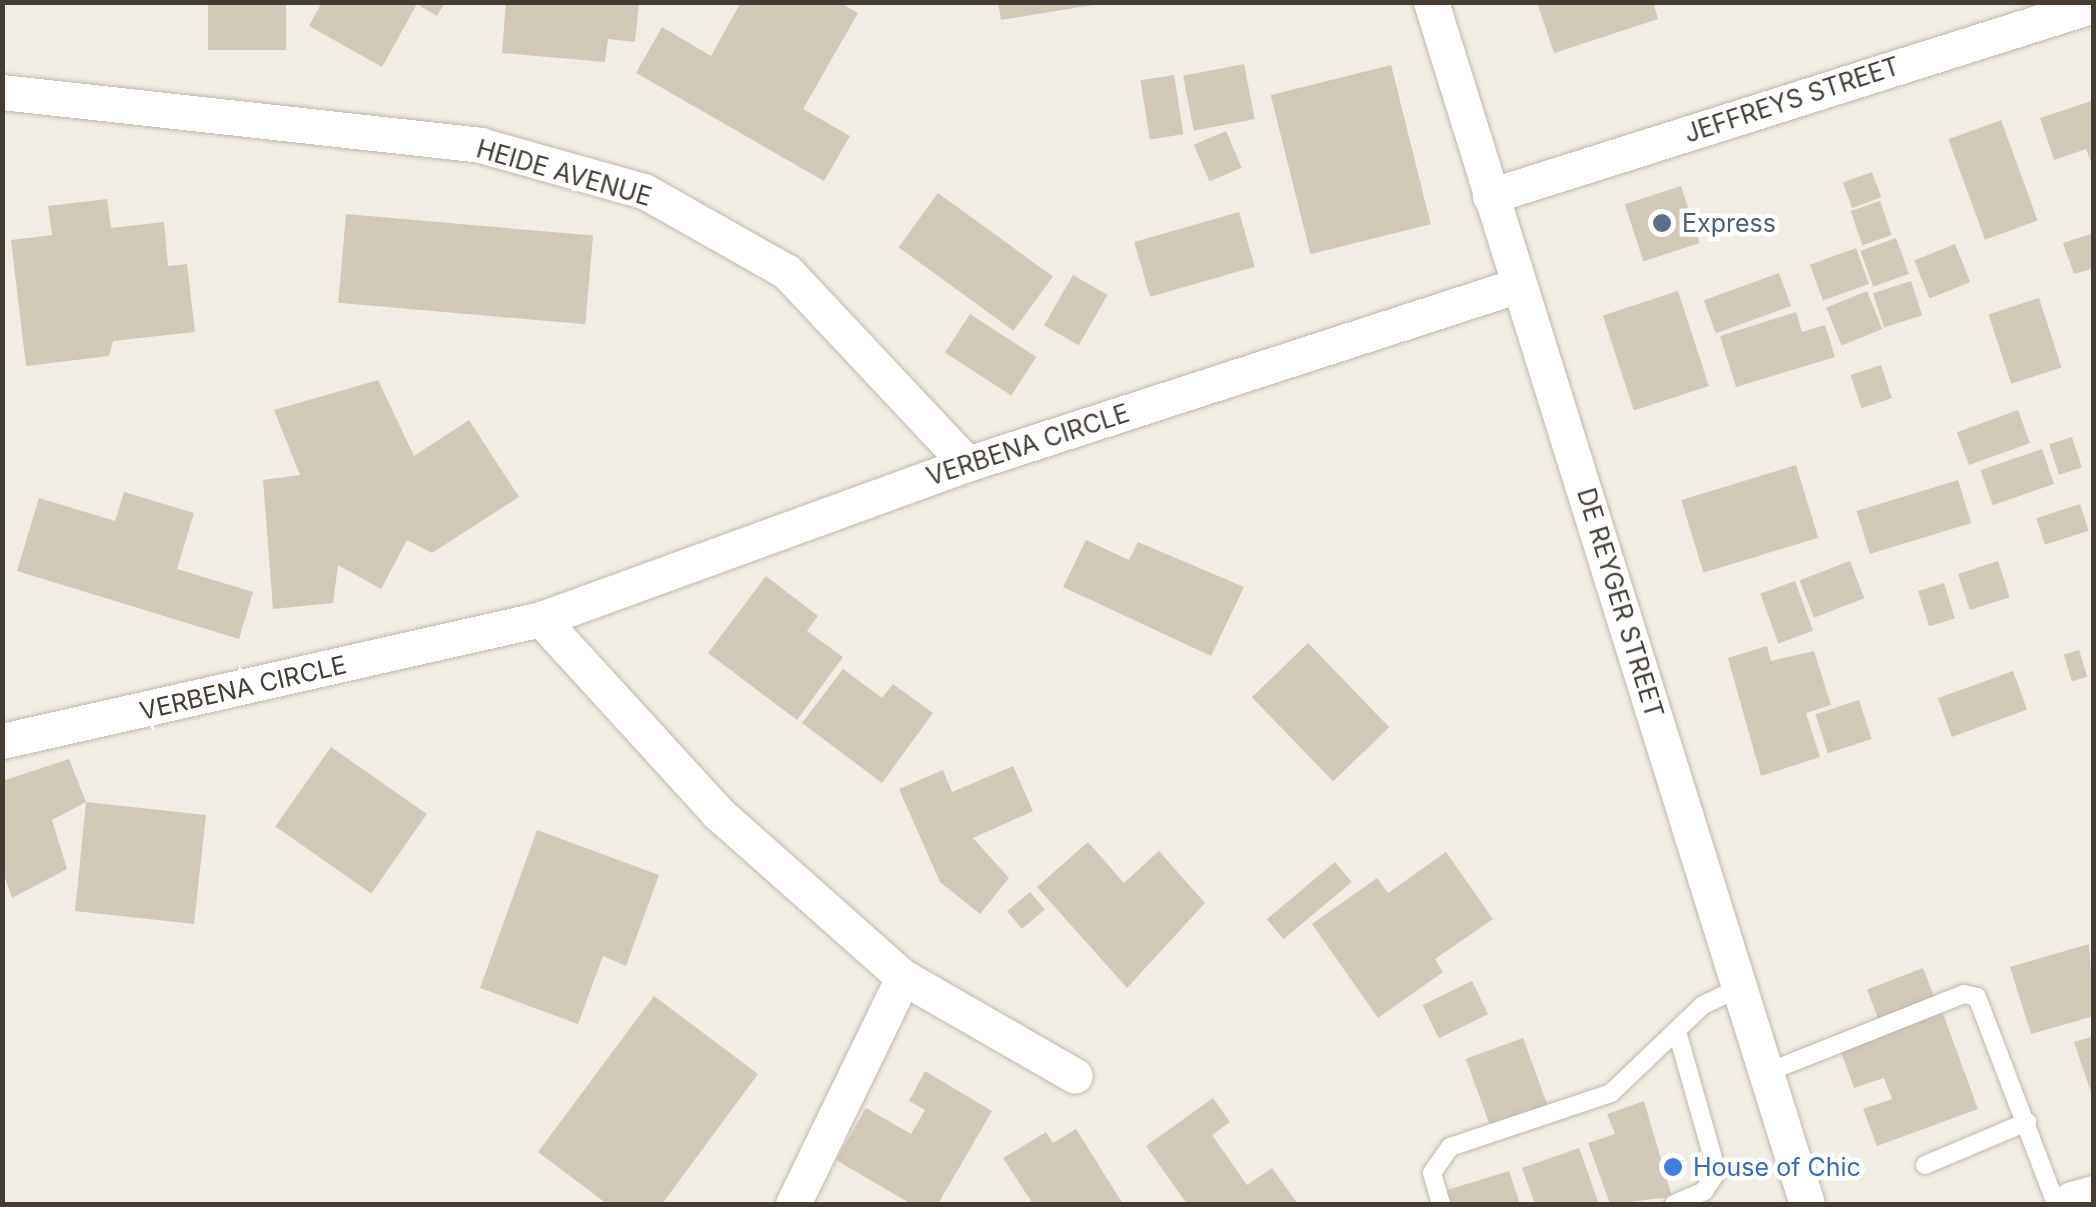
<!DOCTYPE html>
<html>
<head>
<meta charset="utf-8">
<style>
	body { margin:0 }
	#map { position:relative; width:2096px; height:1207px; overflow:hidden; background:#f1ede4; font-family:Inter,sans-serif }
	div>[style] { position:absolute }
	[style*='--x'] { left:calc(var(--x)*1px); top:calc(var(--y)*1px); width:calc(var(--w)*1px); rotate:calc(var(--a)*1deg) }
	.building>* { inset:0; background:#d3c9b9; transform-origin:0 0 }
	.roads { filter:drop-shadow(0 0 2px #c0b8a9) drop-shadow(0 0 2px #c0b8a9) }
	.service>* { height:18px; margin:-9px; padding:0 9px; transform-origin:9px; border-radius:9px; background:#fff }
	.minor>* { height:35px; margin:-17.5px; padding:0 17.5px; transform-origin:17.5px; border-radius:17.5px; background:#fff }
	.tertiary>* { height:45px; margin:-22.5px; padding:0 22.5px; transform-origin:22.5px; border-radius:22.5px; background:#fff }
	.dots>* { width:28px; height:28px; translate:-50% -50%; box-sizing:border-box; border:5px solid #fff; border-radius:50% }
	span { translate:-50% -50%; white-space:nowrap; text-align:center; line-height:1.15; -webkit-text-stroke:9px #fff; paint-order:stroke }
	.street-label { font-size:25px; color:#433d34 }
	.service-label { font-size:25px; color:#4e5e75 }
	.left { translate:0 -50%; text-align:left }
	.shop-label { font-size:25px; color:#366cbe }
	.frame { position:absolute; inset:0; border:5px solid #433d34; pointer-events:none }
</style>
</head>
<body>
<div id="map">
	<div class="building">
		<i style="left:208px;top:2px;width:78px;height:48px"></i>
		<i style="clip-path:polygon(322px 2px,445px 2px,437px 16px,417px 4px,382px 67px,309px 26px)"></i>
		<i style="clip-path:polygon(506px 2px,639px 2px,635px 42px,608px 39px,605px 62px,502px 53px)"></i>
		<i style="clip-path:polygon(741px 2px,839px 2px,858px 13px,803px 109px,850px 136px,824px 181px,636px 73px,662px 27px,711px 56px)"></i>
		<i style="clip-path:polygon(998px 2px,1092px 2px,1093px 5px,1001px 20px)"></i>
		<i style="clip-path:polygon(1537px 2px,1653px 2px,1658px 19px,1554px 53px)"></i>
		<i style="left:1244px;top:64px;width:56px;height:62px;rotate:79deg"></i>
		<i style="left:1391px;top:65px;width:164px;height:124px;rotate:76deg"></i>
		<i style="left:1174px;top:75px;width:60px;height:34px;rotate:81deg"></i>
		<i style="clip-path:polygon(2094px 100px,2094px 169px,2086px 149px,2054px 160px,2040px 118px)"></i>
		<i style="left:2001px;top:120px;width:107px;height:56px;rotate:70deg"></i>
		<i style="left:1226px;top:131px;width:40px;height:35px;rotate:67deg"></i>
		<i style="left:1872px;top:172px;width:27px;height:31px;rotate:70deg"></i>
		<i style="left:1681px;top:186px;width:60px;height:59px;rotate:72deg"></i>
		<i style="left:938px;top:193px;width:142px;height:67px;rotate:36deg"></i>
		<i style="clip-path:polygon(107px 199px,111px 228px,164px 222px,168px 266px,187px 264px,195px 332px,113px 341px,109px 356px,26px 366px,11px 240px,52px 235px,48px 206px)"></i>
		<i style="left:1880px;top:201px;width:36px;height:31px;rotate:71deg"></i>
		<i style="left:1239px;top:212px;width:57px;height:109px;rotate:74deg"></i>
		<i style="left:346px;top:214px;width:248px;height:89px;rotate:5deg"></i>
		<i style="clip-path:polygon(2091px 234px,2094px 268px,2074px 274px,2063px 243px)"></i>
		<i style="left:1896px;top:238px;width:38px;height:38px;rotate:70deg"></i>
		<i style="left:1955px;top:244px;width:41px;height:44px;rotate:68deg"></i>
		<i style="left:1856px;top:248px;width:38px;height:49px;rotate:70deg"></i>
		<i style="left:1779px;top:273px;width:35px;height:80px;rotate:70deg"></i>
		<i style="left:1073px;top:275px;width:40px;height:58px;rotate:30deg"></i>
		<i style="left:1911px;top:281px;width:36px;height:40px;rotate:72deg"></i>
		<i style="left:1678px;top:291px;width:100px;height:79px;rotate:72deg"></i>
		<i style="left:1867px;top:291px;width:41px;height:44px;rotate:68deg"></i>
		<i style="left:2039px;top:298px;width:73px;height:53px;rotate:72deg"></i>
		<i style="clip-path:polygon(1796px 312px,1802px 332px,1825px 325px,1835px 357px,1736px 387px,1720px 336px)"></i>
		<i style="left:970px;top:314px;width:79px;height:46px;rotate:33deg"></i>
		<i style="left:1881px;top:365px;width:35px;height:32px;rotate:72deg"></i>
		<i style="clip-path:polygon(378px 380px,414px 456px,469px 420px,519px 497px,432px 553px,407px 540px,381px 589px,338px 565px,333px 603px,273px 609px,263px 480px,300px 475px,274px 410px)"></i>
		<i style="left:2018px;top:410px;width:35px;height:65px;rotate:70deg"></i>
		<i style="left:2072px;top:437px;width:32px;height:24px;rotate:72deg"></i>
		<i style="left:2042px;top:449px;width:37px;height:65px;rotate:71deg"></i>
		<i style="left:1796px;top:465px;width:76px;height:120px;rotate:73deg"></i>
		<i style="left:1958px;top:480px;width:45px;height:106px;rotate:73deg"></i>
		<i style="clip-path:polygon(124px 492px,194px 513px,177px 569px,253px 592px,239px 639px,17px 571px,39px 498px,115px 521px)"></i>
		<i style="left:2080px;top:504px;width:28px;height:46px;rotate:72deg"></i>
		<i style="clip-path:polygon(1086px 540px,1129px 560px,1138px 542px,1244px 587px,1211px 656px,1063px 587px)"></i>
		<i style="left:1850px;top:561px;width:40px;height:54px;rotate:69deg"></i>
		<i style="left:1998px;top:561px;width:38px;height:42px;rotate:72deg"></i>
		<i style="clip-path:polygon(766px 576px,818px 616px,807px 631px,843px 657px,797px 720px,708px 653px)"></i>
		<i style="left:1795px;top:581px;width:53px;height:37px;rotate:70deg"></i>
		<i style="left:1944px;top:583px;width:37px;height:27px;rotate:73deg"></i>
		<i style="left:1308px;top:643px;width:117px;height:78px;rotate:46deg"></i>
		<i style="clip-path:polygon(1767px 646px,1771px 661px,1814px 651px,1831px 705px,1806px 713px,1820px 757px,1761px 776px,1728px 658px)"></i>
		<i style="left:2079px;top:650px;width:28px;height:16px;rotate:73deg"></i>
		<i style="clip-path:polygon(843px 669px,882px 698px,893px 684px,933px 713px,882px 783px,802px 723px)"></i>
		<i style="left:2013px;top:671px;width:41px;height:80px;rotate:70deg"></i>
		<i style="left:1859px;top:700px;width:41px;height:46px;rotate:72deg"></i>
		<i style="left:331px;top:747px;width:117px;height:97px;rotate:35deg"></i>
		<i style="clip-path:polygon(69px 759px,86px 802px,206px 815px,194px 924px,75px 911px,86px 802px,52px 820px,67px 869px,12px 898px,2px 869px,2px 781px)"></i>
		<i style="clip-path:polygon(1013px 766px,1033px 811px,973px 838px,1009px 878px,980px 914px,940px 882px,899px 789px,943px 770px,952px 792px)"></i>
		<i style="clip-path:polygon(537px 830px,659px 875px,626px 966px,603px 956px,578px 1024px,480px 988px)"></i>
		<i style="clip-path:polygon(1088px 842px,1124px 883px,1159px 851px,1205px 903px,1127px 988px,1037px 887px)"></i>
		<i style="clip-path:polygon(1446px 852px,1493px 919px,1435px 959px,1443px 972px,1378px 1018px,1312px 924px,1377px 878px,1388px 893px)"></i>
		<i style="left:1335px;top:862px;width:26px;height:89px;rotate:50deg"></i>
		<i style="left:1030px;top:892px;width:23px;height:30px;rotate:50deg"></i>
		<i style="clip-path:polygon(2089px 944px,2094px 1016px,2031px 1034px,2010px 967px)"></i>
		<i style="left:1923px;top:968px;width:34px;height:60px;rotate:69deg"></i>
		<i style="left:1472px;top:981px;width:37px;height:55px;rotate:64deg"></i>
		<i style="clip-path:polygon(654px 996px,758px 1074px,662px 1204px,607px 1204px,538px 1152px)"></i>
		<i style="clip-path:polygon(1942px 1011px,1978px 1109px,1877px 1146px,1863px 1109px,1892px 1099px,1884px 1078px,1854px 1088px,1840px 1049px)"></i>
		<i style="clip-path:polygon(2094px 1036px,2094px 1098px,2093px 1098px,2074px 1042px)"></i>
		<i style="left:1523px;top:1038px;width:80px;height:61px;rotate:70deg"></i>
		<i style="clip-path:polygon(925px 1071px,992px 1111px,938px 1204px,911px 1204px,836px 1160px,866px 1108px,911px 1134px,925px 1110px,909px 1101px)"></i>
		<i style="clip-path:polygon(1213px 1098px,1230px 1122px,1212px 1135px,1247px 1185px,1272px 1168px,1298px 1204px,1187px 1204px,1146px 1146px)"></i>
		<i style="clip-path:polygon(1644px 1101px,1672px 1197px,1610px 1204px,1588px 1143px,1615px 1134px,1607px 1114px)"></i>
		<i style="clip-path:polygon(1076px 1129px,1123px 1204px,1033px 1204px,1003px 1158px,1046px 1132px,1053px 1143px)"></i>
		<i style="clip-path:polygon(1579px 1148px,1599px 1204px,1535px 1204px,1522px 1168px)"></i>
		<i style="clip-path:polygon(1509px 1171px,1520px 1204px,1452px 1204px,1447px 1190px)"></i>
	</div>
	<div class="roads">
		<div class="service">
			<i style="--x:1763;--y:1074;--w:216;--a:-21.7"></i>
			<i style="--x:1964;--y:994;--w:13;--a:13"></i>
			<i style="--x:1977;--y:997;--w:222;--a:69.1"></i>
			<i style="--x:1925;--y:1165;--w:111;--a:-22.9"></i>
			<i style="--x:1441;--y:1204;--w:32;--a:-106"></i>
			<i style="--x:1432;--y:1173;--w:32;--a:-55"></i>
			<i style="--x:1450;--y:1147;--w:170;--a:-18.5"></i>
			<i style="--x:1611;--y:1093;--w:127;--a:-43.7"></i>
			<i style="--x:1703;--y:1005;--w:42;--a:-25.3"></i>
			<i style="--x:1674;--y:1204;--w:33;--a:-23"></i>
			<i style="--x:1704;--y:1191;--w:23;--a:-56"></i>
			<i style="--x:1717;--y:1172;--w:146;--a:-105.9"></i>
		</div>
		<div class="minor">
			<i style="--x:1431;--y:2;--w:1259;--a:72.63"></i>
			<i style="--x:2;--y:92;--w:481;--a:6.3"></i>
			<i style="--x:480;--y:145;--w:170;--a:15.7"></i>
			<i style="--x:644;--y:191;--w:164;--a:29.5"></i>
			<i style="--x:787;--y:272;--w:263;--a:46.8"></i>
			<i style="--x:1490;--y:196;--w:633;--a:-17.55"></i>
			<i style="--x:541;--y:619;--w:263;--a:47.6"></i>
			<i style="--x:718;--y:813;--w:247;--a:41.6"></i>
			<i style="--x:903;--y:977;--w:198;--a:29.9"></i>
			<i style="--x:2;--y:741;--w:553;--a:-12.75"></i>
			<i style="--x:541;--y:619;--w:453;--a:-20"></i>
			<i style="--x:967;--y:464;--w:580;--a:-17.97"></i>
			<i style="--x:793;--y:1204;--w:252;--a:-64.1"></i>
		</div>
		<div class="tertiary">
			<i style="--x:2073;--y:1204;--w:22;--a:-16"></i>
		</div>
	</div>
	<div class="dots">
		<i style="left:1662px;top:223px;background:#5c6f8a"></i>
		<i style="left:1673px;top:1167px;background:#3f7fe0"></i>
	</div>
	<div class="street-label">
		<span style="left:1792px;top:100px;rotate:-18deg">JEFFREYS STREET</span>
		<span style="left:564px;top:173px;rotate:16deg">HEIDE AVENUE</span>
		<span style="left:1028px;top:445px;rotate:-18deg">VERBENA CIRCLE</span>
		<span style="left:1620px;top:603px;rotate:73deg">DE REYGER STREET</span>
		<span style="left:243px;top:688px;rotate:-13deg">VERBENA CIRCLE</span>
	</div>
	<div class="service-label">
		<span class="left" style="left:1682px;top:223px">Express</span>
	</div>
	<div class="shop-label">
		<span class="left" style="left:1693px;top:1167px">House of Chic</span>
	</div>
	<div class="frame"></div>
</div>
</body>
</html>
